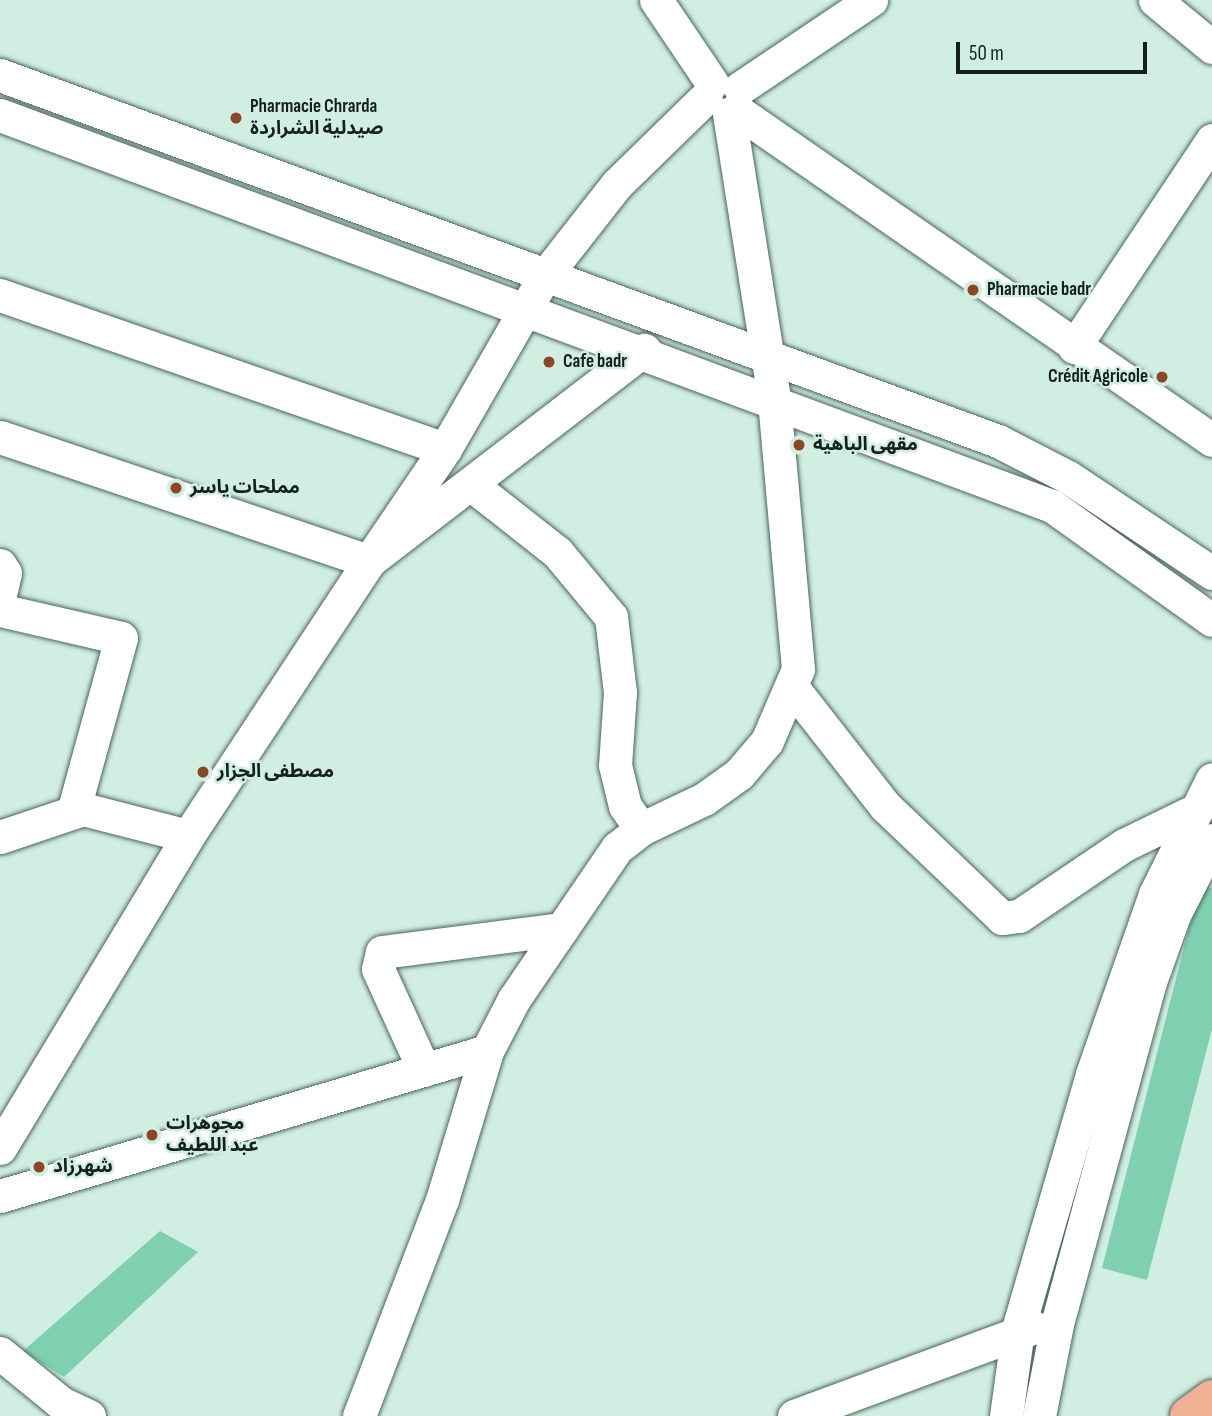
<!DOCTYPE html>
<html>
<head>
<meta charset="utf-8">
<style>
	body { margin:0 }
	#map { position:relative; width:1212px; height:1416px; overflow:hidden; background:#d0eee1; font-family:"Sofia Sans Condensed","Noto Sans Arabic",sans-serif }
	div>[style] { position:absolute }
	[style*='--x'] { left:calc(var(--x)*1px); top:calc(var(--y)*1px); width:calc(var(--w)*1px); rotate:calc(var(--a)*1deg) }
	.building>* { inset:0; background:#7fd0b1 }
	.roads { filter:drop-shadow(0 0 2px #4a655a) drop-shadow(0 0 2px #4a655a) }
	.minor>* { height:33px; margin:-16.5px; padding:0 16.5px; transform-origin:16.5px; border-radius:16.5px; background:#fff }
	.major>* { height:38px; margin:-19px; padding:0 19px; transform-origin:19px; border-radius:19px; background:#f1b093 }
	.dots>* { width:19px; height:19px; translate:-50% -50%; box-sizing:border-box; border:4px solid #d0eee1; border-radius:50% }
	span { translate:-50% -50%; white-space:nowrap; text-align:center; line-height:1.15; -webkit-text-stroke:5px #d0eee1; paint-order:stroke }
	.poi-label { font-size:19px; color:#15201c; font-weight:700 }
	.left { translate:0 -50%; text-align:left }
	.right { translate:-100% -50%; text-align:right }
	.scale { position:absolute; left:956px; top:42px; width:191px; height:32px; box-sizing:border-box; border:4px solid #15201c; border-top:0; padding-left:9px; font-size:21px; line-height:24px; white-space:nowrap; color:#15201c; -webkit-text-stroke:5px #d0eee1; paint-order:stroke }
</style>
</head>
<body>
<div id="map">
	<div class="building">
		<i style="clip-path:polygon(1200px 885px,1212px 888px,1212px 1029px,1147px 1280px,1102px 1268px)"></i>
		<i style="clip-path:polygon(160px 1231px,198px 1252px,64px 1377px,23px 1351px)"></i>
	</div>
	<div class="roads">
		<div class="minor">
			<i style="--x:656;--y:0;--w:100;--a:56"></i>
			<i style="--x:1155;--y:0;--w:74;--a:39.5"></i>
			<i style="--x:0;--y:75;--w:1063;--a:20.14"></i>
			<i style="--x:998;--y:441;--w:79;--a:27.2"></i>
			<i style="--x:1068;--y:477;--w:173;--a:33.7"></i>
			<i style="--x:740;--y:88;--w:158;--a:-33.9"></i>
			<i style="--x:736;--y:110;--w:579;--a:34.73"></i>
			<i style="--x:0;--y:115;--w:1122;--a:20.39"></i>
			<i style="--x:1052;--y:506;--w:196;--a:35.5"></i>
			<i style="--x:0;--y:295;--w:471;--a:19.1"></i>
			<i style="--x:1074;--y:347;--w:249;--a:-56.3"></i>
			<i style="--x:0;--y:437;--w:389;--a:18.6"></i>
			<i style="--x:369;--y:561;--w:135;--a:-55.8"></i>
			<i style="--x:445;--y:449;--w:198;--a:-60.1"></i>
			<i style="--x:544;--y:277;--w:118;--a:-51.9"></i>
			<i style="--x:617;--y:184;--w:124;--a:-44.3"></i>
			<i style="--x:473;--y:486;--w:107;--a:38.2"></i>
			<i style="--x:557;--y:552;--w:85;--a:50.3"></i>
			<i style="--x:611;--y:617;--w:76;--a:83.2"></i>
			<i style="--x:620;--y:692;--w:73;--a:93.9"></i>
			<i style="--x:615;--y:765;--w:42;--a:76.3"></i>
			<i style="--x:625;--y:806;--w:28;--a:55"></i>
			<i style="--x:0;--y:565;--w:9;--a:58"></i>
			<i style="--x:5;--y:573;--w:22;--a:103"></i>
			<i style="--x:0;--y:610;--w:124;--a:13"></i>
			<i style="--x:121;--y:638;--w:177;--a:105.4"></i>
			<i style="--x:792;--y:687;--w:151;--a:52"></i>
			<i style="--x:885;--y:806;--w:162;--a:43.7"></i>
			<i style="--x:1002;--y:918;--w:17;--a:-7"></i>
			<i style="--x:1019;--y:916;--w:127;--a:-34.1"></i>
			<i style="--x:1124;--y:845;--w:78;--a:-25.9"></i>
			<i style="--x:0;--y:837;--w:88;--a:-18.6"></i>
			<i style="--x:83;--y:809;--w:108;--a:14.4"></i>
			<i style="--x:424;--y:1070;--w:111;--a:-114.5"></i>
			<i style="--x:378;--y:969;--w:17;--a:-77"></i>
			<i style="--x:382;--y:952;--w:181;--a:-7.3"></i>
			<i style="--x:0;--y:1148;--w:364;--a:-58.9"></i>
			<i style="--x:188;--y:836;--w:329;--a:-56.6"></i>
			<i style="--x:369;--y:561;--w:347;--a:-37.5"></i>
			<i style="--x:0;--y:1196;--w:508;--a:-16.58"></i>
			<i style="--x:0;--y:1353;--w:79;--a:39.3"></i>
			<i style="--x:61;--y:1403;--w:31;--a:25"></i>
			<i style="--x:359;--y:1416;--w:231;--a:-69"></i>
			<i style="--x:442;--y:1200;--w:156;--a:-73.2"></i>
			<i style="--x:487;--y:1051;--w:59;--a:-62.6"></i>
			<i style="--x:514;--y:999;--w:183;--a:-55.7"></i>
			<i style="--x:617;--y:848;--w:31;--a:-38"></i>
			<i style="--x:641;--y:829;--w:70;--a:-25.5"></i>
			<i style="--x:704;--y:799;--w:43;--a:-35.5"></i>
			<i style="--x:739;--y:774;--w:43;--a:-49.7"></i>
			<i style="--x:767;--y:741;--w:78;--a:-66.7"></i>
			<i style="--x:798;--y:669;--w:272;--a:-95.1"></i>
			<i style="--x:774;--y:398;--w:288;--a:-99"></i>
			<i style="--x:794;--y:1416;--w:256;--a:-20.3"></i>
			<i style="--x:1006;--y:1416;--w:88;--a:-82.1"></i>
			<i style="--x:1018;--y:1329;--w:266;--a:-73.8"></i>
			<i style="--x:1092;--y:1074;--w:191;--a:-70.7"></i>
			<i style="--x:1155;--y:894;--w:128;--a:-63.6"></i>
			<i style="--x:1039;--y:1416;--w:94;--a:-78.9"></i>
			<i style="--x:1057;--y:1324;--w:354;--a:-74.8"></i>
			<i style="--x:1150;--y:982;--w:71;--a:-70.3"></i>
			<i style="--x:1174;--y:915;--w:84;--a:-63.1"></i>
		</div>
		<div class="major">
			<i style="--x:1189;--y:1416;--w:29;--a:-36"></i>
		</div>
	</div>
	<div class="dots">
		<i style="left:236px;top:118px;background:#8d4624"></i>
		<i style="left:973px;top:290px;background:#8d4624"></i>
		<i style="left:549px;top:362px;background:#8d4624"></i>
		<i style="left:1162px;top:377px;background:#8d4624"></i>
		<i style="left:799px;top:445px;background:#8d4624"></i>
		<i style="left:176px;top:488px;background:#8d4624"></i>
		<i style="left:203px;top:772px;background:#8d4624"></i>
		<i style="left:152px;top:1135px;background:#8d4624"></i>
		<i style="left:39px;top:1167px;background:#8d4624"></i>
	</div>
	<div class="poi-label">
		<span class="left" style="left:250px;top:118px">Pharmacie Chrarda<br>صيدلية الشراردة</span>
		<span class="left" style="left:987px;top:290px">Pharmacie badr</span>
		<span class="left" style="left:563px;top:362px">Cafe badr</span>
		<span class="right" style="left:1148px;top:377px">Crédit Agricole</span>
		<span class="left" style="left:813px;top:445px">مقهى الباهية</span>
		<span class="left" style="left:190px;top:488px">مملحات ياسر</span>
		<span class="left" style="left:217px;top:772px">مصطفى الجزار</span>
		<span class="left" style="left:166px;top:1135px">مجوهرات<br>عبد اللطيف</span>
		<span class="left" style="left:53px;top:1167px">شهرزاد</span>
	</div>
	<div class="scale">50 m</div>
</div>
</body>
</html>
